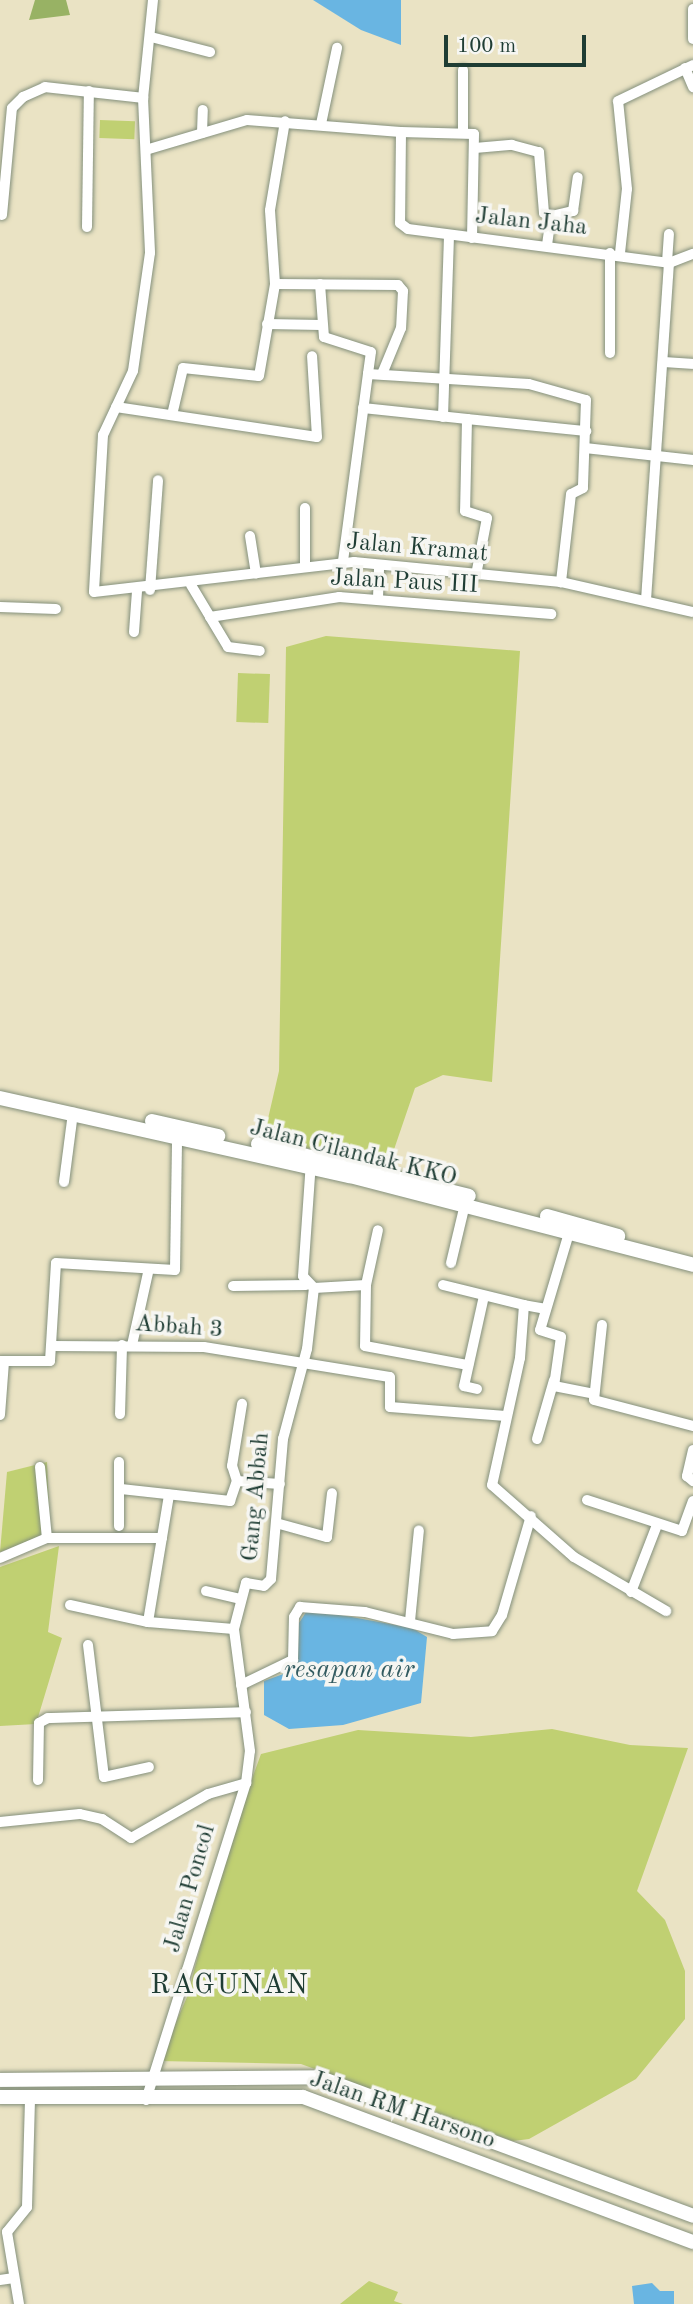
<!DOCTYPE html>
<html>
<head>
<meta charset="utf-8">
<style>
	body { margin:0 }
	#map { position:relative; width:693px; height:2304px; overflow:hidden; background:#eae3c4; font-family:"Old Standard TT",serif }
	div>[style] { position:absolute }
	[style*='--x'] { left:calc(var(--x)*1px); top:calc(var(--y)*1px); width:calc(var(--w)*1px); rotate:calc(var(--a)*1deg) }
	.green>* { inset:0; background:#c0d072; transform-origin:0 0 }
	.forest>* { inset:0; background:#98b264 }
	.water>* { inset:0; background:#69b5e2 }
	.roads { filter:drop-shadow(0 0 2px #84907c) drop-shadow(0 0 2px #84907c) }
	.street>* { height:10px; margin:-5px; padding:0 5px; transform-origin:5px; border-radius:5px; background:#fff }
	.secondary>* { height:14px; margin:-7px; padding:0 7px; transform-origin:7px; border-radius:7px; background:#fff }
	span { translate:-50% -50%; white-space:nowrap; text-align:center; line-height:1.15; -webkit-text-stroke:7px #f6f6f2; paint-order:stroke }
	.street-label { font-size:24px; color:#1f3d34 }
	.water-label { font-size:26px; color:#325b60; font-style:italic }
	.quarter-label { font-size:28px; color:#1f3d34; letter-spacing:2px }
	.scale { position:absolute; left:444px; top:35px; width:142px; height:32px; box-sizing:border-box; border:4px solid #1f3d34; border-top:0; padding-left:9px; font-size:21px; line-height:24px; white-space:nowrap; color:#1f3d34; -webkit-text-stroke:5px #f6f6f2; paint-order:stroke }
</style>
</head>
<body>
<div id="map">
	<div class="green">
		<i style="left:100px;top:120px;width:35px;height:18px;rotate:2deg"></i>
		<i style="clip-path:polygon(326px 636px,520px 651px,492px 1082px,443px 1075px,415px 1088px,387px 1170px,264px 1136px,279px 1071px,286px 647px)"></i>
		<i style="left:238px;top:673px;width:32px;height:49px;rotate:2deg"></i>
		<i style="clip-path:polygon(47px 1462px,50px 1533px,0 1552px,7px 1472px)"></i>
		<i style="clip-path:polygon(59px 1546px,48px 1632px,62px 1638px,36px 1724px,0 1726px,0 1567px)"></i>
		<i style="clip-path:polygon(552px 1729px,630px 1745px,688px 1748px,637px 1891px,665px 1920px,685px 1971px,685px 2019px,636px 2079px,529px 2139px,513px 2141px,301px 2064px,159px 2061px,187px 1997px,226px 1850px,261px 1754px,358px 1730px,471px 1737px)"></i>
		<i style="clip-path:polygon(369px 2281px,398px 2292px,394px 2301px,403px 2304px,340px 2304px)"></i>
	</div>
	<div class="forest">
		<i style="clip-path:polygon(35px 0,66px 0,70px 15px,29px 20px)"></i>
	</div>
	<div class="water">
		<i style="clip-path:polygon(313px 0,401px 0,401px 45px,361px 30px)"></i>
		<i style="clip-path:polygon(308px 1609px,412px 1628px,427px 1637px,421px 1703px,343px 1725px,289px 1729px,264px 1715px,264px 1681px,297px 1669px,299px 1623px)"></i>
		<i style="clip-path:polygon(652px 2283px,660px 2291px,674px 2291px,674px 2304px,634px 2304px,632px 2286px)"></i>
	</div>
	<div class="roads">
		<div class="street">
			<i style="--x:153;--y:0;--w:99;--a:95.8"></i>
			<i style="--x:143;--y:98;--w:155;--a:87.4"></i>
			<i style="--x:150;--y:253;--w:119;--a:98.2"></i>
			<i style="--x:133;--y:371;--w:71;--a:115.1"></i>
			<i style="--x:103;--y:435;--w:157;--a:93.3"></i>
			<i style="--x:94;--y:592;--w:262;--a:-6.6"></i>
			<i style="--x:354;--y:562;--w:208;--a:5.5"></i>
			<i style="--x:561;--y:582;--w:135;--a:12.8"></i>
			<i style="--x:693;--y:9;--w:30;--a:90"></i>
			<i style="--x:151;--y:37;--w:61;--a:14.3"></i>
			<i style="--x:685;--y:68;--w:21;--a:67"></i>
			<i style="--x:463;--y:70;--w:63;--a:90"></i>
			<i style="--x:321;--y:124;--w:78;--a:-78.1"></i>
			<i style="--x:401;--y:132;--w:73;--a:1.6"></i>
			<i style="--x:474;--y:134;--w:104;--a:91.1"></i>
			<i style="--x:202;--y:133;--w:23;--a:-88"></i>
			<i style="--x:475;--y:148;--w:37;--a:-5"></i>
			<i style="--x:512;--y:145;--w:28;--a:15"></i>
			<i style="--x:539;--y:152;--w:61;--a:85.3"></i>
			<i style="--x:544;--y:213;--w:8;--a:23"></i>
			<i style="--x:149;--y:149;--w:102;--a:-16.5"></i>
			<i style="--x:247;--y:120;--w:154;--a:4.5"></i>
			<i style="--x:401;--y:132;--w:91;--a:90.6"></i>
			<i style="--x:400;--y:223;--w:10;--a:37"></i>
			<i style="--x:408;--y:229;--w:263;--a:7.4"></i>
			<i style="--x:2;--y:215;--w:107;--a:-84.7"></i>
			<i style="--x:12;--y:108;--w:16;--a:-45"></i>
			<i style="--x:23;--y:97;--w:24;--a:-24"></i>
			<i style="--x:45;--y:87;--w:99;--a:6.4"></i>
			<i style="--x:87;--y:227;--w:136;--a:-89.2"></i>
			<i style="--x:547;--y:245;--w:29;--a:-82"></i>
			<i style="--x:551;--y:216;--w:23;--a:-13"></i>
			<i style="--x:573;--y:211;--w:34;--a:-82"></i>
			<i style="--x:610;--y:253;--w:100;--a:90"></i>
			<i style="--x:620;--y:253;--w:64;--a:-83.8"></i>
			<i style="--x:627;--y:189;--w:88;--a:-95.8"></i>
			<i style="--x:618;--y:101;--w:83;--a:-25.6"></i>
			<i style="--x:667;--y:262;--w:28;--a:-86"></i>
			<i style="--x:669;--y:263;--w:26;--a:-21"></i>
			<i style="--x:275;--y:284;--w:74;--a:-93.9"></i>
			<i style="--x:270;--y:210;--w:90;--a:-80.4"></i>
			<i style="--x:320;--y:284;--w:53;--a:85.7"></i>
			<i style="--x:324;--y:337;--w:49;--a:17.7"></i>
			<i style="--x:371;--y:352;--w:22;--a:98"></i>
			<i style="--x:267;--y:324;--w:54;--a:1.1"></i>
			<i style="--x:665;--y:362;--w:28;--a:4"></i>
			<i style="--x:116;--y:407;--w:203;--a:8.5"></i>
			<i style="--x:317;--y:437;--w:81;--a:-93.5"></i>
			<i style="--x:363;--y:408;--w:105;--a:6"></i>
			<i style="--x:467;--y:419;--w:92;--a:91.2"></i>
			<i style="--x:465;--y:511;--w:23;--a:18"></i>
			<i style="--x:487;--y:518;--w:58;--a:100.9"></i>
			<i style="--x:172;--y:415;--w:48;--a:-76.8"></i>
			<i style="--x:183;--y:368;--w:76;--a:6"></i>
			<i style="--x:259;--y:376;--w:93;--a:-80.1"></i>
			<i style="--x:275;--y:284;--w:123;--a:0.5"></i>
			<i style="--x:398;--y:285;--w:8;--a:50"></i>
			<i style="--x:403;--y:291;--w:37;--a:93"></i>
			<i style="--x:401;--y:328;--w:50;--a:112.4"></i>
			<i style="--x:443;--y:417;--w:182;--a:-88.1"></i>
			<i style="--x:467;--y:419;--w:120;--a:5.8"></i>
			<i style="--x:585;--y:448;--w:109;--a:6.3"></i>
			<i style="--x:250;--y:536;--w:38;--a:81"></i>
			<i style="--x:343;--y:561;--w:189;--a:-82.4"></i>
			<i style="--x:368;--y:374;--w:161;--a:3.6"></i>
			<i style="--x:529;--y:384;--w:59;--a:15.7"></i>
			<i style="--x:586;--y:400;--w:88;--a:92"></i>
			<i style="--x:583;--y:488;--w:13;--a:153"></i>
			<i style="--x:571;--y:494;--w:89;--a:96.5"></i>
			<i style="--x:305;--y:566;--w:58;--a:-90"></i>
			<i style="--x:191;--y:585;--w:37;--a:59"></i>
			<i style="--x:210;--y:617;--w:131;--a:-8.8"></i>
			<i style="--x:339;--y:597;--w:213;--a:4.6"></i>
			<i style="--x:150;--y:590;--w:110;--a:-85.8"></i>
			<i style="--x:378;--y:598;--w:33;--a:-88"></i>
			<i style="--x:646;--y:600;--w:338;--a:-86.1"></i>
			<i style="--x:0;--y:607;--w:56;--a:2"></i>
			<i style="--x:210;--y:617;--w:35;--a:59"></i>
			<i style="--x:228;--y:647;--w:32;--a:7"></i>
			<i style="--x:134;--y:632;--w:41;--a:-85.8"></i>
			<i style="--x:64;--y:1182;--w:70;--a:-82.6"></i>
			<i style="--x:569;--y:1233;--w:101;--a:106.6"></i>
			<i style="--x:540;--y:1330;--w:22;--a:18"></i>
			<i style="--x:561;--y:1337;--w:49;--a:98.1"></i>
			<i style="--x:554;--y:1386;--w:37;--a:11"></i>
			<i style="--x:451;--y:1263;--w:65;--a:-76.6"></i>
			<i style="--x:366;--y:1285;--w:61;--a:90.9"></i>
			<i style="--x:365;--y:1346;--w:105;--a:10.5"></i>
			<i style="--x:443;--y:1285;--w:83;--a:13.9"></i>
			<i style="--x:233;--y:1286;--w:73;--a:-0.8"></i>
			<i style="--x:314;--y:1288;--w:52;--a:-3.3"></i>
			<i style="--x:366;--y:1285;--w:56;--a:-77.7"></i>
			<i style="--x:546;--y:1309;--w:22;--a:-170"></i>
			<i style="--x:524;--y:1305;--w:53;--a:94.3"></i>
			<i style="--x:520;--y:1358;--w:130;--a:102.4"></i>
			<i style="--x:492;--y:1485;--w:109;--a:41.3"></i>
			<i style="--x:574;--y:1557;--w:107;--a:30.4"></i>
			<i style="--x:602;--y:1325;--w:75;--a:96.1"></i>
			<i style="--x:594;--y:1400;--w:102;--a:14.7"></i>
			<i style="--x:132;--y:1345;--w:74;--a:-77.5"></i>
			<i style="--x:52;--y:1346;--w:152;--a:0.4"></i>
			<i style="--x:204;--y:1347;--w:188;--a:9.2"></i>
			<i style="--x:390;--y:1377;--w:30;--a:90"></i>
			<i style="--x:390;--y:1407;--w:116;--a:4.4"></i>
			<i style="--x:0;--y:1361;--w:50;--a:0"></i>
			<i style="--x:50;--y:1361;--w:98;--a:-86.5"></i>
			<i style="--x:56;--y:1263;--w:119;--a:3.4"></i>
			<i style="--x:175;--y:1270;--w:133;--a:-89.1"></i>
			<i style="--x:477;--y:1389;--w:13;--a:-167"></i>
			<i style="--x:464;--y:1386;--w:92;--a:-77.5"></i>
			<i style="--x:120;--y:1414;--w:69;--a:-88.3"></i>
			<i style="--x:0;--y:1415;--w:53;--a:-85.7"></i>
			<i style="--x:537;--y:1439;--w:61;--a:-73.9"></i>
			<i style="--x:693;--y:1450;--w:27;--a:103"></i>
			<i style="--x:687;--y:1476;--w:8;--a:40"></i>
			<i style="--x:40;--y:1467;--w:71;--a:84.4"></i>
			<i style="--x:237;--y:1481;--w:16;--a:-108"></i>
			<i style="--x:232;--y:1466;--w:63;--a:-80.8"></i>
			<i style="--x:121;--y:1489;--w:110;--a:6.3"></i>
			<i style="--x:230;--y:1501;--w:21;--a:-71"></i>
			<i style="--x:237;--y:1481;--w:43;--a:4"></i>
			<i style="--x:587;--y:1500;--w:100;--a:18.1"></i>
			<i style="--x:682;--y:1531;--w:32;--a:-70"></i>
			<i style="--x:276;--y:1523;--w:53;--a:15.4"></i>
			<i style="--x:327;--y:1537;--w:44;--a:-83.5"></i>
			<i style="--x:119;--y:1526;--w:64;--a:-90"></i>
			<i style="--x:0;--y:1558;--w:51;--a:-23.1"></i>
			<i style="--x:47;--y:1538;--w:115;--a:0"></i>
			<i style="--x:206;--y:1591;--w:36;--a:13"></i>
			<i style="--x:631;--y:1592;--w:72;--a:-68.8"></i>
			<i style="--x:70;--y:1605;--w:80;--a:12.3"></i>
			<i style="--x:148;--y:1622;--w:86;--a:4.7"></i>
			<i style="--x:410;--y:1621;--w:91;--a:-84.4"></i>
			<i style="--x:148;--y:1622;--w:129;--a:-80.6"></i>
			<i style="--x:88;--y:1645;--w:133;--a:83.1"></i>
			<i style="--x:104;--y:1777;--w:46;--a:-12.5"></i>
			<i style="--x:241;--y:1685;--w:58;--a:-25.7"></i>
			<i style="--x:293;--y:1660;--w:43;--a:-88.7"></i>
			<i style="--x:294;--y:1617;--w:12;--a:-59"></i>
			<i style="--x:300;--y:1607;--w:65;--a:4.4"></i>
			<i style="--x:365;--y:1612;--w:91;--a:14"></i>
			<i style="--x:453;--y:1634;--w:39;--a:-4"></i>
			<i style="--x:492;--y:1631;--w:19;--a:-58"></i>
			<i style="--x:502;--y:1615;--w:103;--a:-73.7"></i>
			<i style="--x:38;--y:1780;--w:57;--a:-89"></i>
			<i style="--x:39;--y:1723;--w:10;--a:-29"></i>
			<i style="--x:48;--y:1718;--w:198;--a:-1.7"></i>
			<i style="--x:0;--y:1822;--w:80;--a:-5.7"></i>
			<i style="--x:80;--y:1814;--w:23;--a:13"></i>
			<i style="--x:102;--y:1819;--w:35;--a:33"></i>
			<i style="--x:131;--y:1838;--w:89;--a:-29.7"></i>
			<i style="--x:208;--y:1794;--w:40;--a:-16"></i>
			<i style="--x:146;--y:2100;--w:332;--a:-72.5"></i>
			<i style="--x:246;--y:1783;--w:32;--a:-83"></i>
			<i style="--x:250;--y:1751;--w:123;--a:-97.5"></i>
			<i style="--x:234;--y:1629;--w:48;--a:-75.4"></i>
			<i style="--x:246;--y:1583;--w:18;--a:9"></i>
			<i style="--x:264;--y:1586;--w:10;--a:-45"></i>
			<i style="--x:271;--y:1579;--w:141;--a:-85.1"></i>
			<i style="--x:283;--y:1439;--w:93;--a:-75.1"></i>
			<i style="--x:307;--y:1349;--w:61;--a:-83.5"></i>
			<i style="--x:314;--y:1288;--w:16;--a:-133"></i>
			<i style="--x:303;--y:1276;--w:113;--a:-86"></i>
			<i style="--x:0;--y:2280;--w:14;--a:-8"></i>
			<i style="--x:19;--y:2304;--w:73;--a:-99.5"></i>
			<i style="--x:7;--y:2232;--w:32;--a:-51"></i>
			<i style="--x:27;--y:2207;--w:110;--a:-88.4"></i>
		</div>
		<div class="secondary">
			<i style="--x:0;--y:1098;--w:359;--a:12.6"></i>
			<i style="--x:350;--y:1176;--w:354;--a:14.5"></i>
			<i style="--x:152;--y:1121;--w:68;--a:12.8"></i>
			<i style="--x:258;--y:1144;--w:217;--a:13.8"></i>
			<i style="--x:547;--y:1216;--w:74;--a:15.7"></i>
			<i style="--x:0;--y:2080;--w:318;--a:-0.5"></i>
			<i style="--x:318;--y:2077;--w:400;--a:20.3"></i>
			<i style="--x:0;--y:2097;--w:303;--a:0"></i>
			<i style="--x:303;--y:2097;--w:416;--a:20.4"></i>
		</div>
	</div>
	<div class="street-label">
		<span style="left:531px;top:223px;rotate:6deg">Jalan Jaha</span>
		<span style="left:417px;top:549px;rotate:5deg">Jalan Kramat</span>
		<span style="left:404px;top:583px;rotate:3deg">Jalan Paus III</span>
		<span style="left:353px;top:1154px;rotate:14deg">Jalan Cilandak KKO</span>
		<span style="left:179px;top:1328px;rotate:4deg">Abbah 3</span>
		<span style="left:257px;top:1497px;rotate:-85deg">Gang Abbah</span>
		<span style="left:191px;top:1889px;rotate:-74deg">Jalan Poncol</span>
		<span style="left:402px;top:2111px;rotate:19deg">Jalan RM Harsono</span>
	</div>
	<div class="water-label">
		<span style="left:349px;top:1671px">resapan air</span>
	</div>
	<div class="quarter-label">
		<span style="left:230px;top:1986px">RAGUNAN</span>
	</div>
	<div class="scale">100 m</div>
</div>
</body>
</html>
